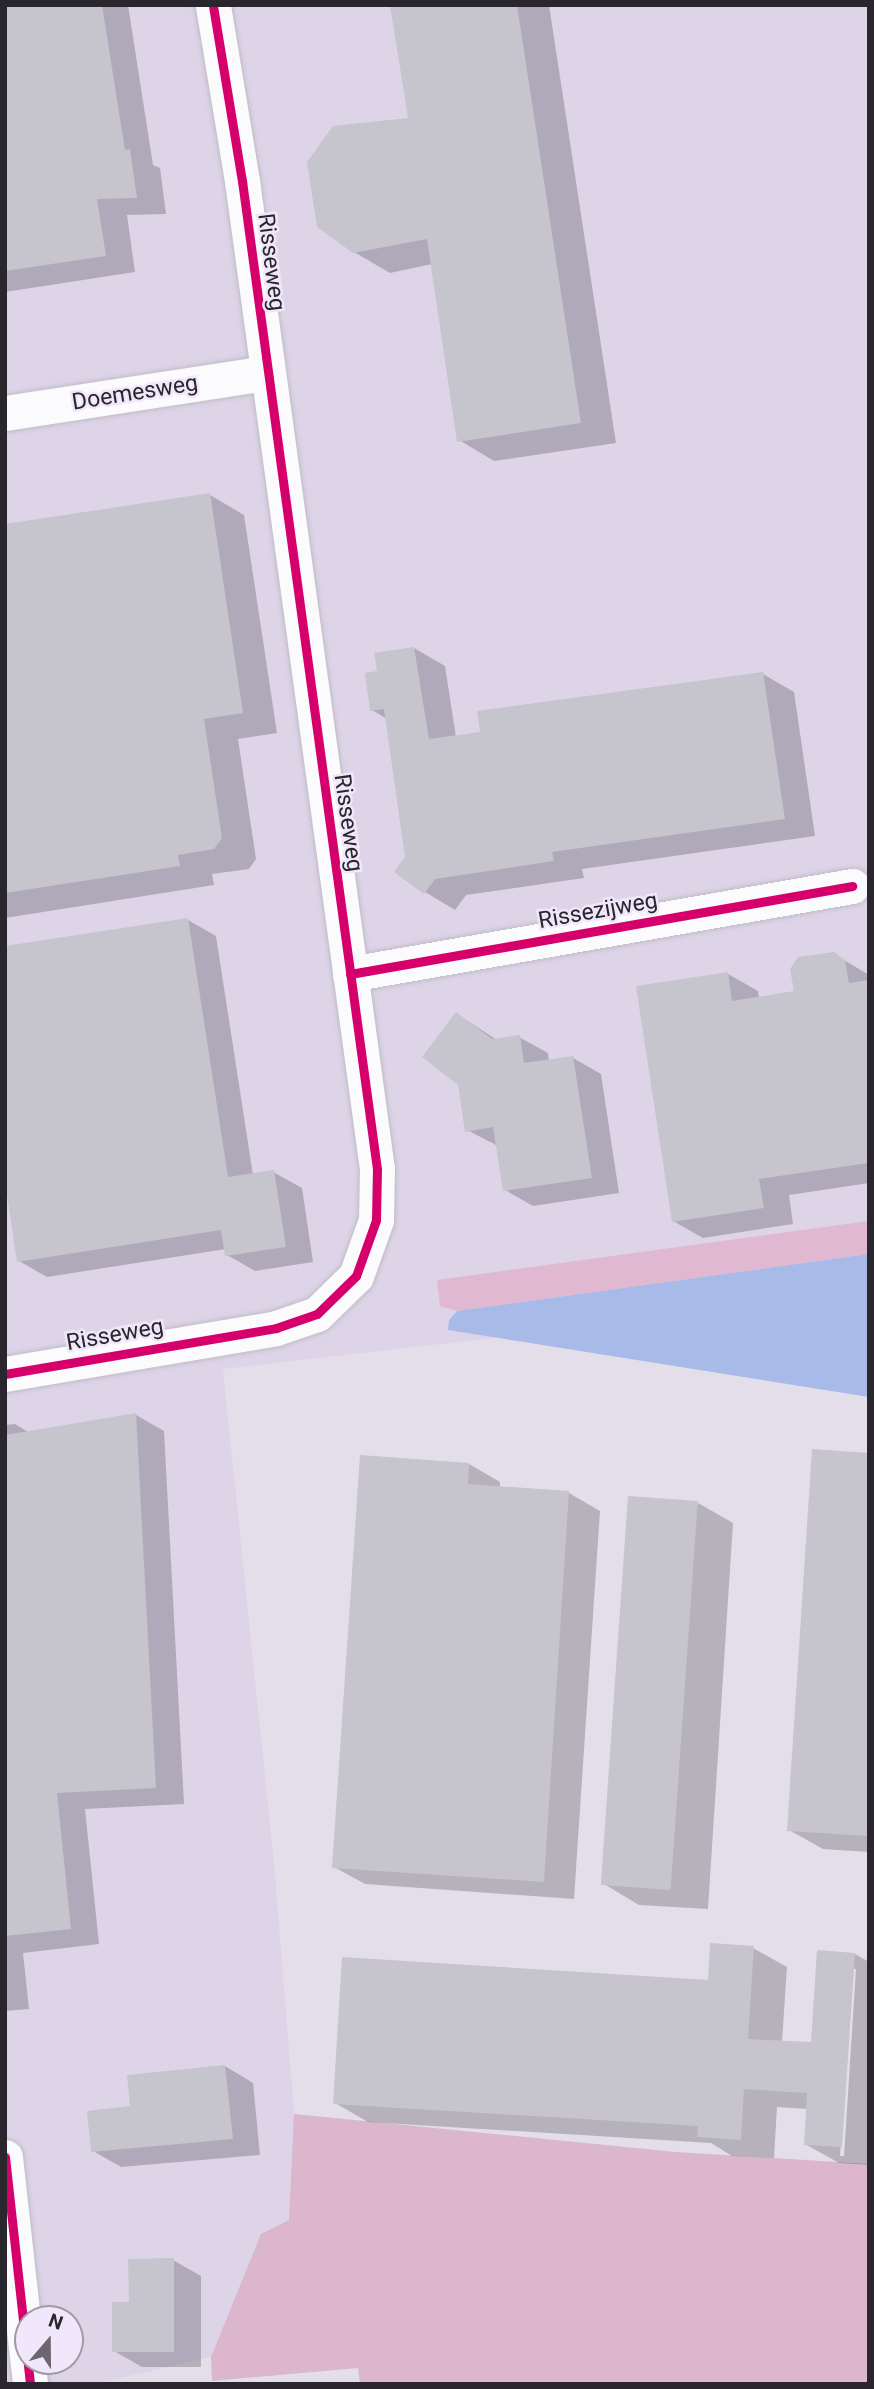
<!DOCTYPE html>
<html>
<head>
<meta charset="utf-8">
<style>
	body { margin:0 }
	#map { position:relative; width:874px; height:2389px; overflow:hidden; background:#e4deea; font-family:Roboto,sans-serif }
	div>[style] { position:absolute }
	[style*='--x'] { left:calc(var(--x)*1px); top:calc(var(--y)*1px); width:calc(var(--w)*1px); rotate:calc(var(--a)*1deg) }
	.built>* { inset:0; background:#ddd4e8 }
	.green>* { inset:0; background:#dbb6cd }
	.forest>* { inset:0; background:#e1b8d1 }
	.water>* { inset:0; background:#a8bae8 }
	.shadow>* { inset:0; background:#0003 }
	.building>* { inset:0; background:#c6c4cd; transform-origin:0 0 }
	.roads { filter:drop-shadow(0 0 2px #c0bcc5) drop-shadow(0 0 2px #c0bcc5) }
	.street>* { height:35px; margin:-17.5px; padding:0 17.5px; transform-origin:17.5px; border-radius:17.5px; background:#fbfafc }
	.cycleway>* { height:9px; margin:-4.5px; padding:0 4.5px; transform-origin:4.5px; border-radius:4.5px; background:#d6006c }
	span { translate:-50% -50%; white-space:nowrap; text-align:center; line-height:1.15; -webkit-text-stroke:5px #f0e7fb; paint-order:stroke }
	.street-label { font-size:23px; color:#2a262d }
	.frame { position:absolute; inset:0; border:7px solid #2a262d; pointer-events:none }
	.north { position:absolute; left:14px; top:2305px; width:70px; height:70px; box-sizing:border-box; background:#f0e7fb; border:2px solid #a19aa9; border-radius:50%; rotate:20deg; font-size:19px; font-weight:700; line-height:28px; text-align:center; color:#2a262d }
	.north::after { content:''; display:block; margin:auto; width:24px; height:32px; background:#6b666f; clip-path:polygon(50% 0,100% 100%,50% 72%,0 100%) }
</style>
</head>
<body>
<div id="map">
	<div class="built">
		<i style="clip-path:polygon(evenodd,5px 5px,869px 5px,869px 1295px,223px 1369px,274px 1864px,312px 2333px,95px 2384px,5px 2384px,5px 5px,28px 2319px,70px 2319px,70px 2361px,28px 2361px,28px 2319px)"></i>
	</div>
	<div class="green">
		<i style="clip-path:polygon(294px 2114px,676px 2152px,869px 2164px,869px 2384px,360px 2384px,358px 2368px,212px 2381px,211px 2357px,261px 2234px,289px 2220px)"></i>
	</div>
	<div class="forest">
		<i style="clip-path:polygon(869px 1221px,869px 1254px,457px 1311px,440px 1306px,437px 1280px)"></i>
	</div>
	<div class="water">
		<i style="clip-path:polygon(869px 1254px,869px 1397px,448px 1330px,449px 1320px,457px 1311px)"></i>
	</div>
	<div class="shadow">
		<i style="clip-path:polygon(5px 5px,128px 5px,153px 165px,160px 168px,166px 214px,127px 215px,135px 272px,5px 292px)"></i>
		<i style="clip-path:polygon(392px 5px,549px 5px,616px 443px,494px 461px,459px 440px,432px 264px,390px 273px,354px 252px,410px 119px)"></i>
		<i style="clip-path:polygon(210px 495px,244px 515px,277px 733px,238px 739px,256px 859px,249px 869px,212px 874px,214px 885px,5px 918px,5px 526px)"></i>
		<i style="clip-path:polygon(414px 648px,445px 666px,456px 737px,763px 674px,794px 692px,815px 836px,582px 869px,584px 878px,466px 895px,455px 910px,425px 892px,407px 857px,387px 719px,372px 710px,379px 672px)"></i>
		<i style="clip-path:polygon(188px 920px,216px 936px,253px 1175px,273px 1172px,302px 1188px,313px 1262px,255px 1271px,227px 1255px,226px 1249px,47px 1277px,19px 1261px)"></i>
		<i style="clip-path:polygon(834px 954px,869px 975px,869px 1183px,789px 1195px,793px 1224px,703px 1238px,673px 1221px,728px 974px,758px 991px,759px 998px,796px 993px)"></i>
		<i style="clip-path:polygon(457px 1014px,497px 1040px,519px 1037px,548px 1053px,549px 1061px,573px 1058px,601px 1074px,619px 1193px,533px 1206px,505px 1190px,498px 1146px,467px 1130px)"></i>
		<i style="clip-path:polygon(136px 1415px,164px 1431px,184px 1804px,85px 1809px,99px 1944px,23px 1953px,29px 2009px,5px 2011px,5px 1425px,15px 1424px,30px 1433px)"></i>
		<i style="clip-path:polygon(869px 1454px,869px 1852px,823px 1849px,789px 1830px)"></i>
		<i style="clip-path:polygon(469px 1464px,500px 1482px,500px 1488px,569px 1493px,600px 1511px,574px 1899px,365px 1884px,334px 1867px)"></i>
		<i style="clip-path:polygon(698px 1503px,733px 1523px,708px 1909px,639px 1905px,604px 1884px)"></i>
		<i style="clip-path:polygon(evenodd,753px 1948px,787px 1967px,782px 2042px,812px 2044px,855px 1954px,869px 1962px,869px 2165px,839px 2163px,805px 2144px,808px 2109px,777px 2107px,774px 2158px,732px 2156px,711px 2143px,368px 2122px,335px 2103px,709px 1982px,753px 1948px,853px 1969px,856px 1969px,844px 2156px,840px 2156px,853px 1969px)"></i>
		<i style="clip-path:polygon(225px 2066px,253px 2083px,260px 2155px,121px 2167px,93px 2151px,132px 2108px)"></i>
		<i style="clip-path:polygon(173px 2260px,201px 2276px,201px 2367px,142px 2367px,114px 2351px,131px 2304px)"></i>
	</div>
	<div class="building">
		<i style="clip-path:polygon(5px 5px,102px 5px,125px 150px,130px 149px,137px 198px,97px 199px,106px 256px,5px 271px)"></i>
		<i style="clip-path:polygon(390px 5px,517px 5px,581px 423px,457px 442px,427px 239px,353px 253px,317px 227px,307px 162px,333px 126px,408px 118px)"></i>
		<i style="clip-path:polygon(210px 493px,243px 713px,204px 719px,222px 838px,214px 849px,178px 855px,180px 866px,5px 893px,5px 524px)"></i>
		<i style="clip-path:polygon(414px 647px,429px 739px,480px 732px,477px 711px,763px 672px,785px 819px,552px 852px,554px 861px,435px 879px,424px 894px,394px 872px,405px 857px,384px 709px,370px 711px,365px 673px,377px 671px,374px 653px)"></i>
		<i style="clip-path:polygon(188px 918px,228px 1177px,274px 1170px,286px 1247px,225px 1256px,221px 1230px,17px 1262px,5px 1182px,5px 946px)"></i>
		<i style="clip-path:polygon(834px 952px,845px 960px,849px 983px,869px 980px,869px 1163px,759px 1179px,764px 1208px,672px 1222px,636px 986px,728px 972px,732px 1001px,794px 991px,790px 969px,798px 957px)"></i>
		<i style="clip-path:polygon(456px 1012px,492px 1039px,520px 1035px,524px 1063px,573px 1056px,592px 1178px,503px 1191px,493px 1127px,465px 1132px,458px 1085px,422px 1057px)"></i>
		<i style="clip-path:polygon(136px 1413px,156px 1788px,57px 1793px,71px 1929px,5px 1936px,5px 1435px)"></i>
		<i style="clip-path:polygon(812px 1449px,869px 1453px,869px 1836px,787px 1831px)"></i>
		<i style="clip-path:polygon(360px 1455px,469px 1463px,468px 1484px,569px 1491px,544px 1882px,332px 1868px)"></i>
		<i style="left:628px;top:1496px;width:70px;height:390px;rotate:4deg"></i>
		<i style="clip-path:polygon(710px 1943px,754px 1946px,748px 2039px,811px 2042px,817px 1950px,855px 1953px,842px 2147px,804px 2145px,807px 2093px,744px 2089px,741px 2140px,697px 2137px,698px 2126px,333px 2104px,342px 1957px,708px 1980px)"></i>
		<i style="clip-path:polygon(225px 2065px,233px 2139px,91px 2152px,87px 2111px,130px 2106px,127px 2075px)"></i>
		<i style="clip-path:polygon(174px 2258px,174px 2352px,112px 2352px,112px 2302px,129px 2302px,128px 2259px)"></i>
	</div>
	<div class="roads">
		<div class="street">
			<i style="--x:5;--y:413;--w:263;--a:-8.7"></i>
			<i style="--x:350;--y:974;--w:510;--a:-9.94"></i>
			<i style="--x:5;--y:1374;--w:275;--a:-9.6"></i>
			<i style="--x:276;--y:1328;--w:43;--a:-18.9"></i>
			<i style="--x:317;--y:1314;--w:54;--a:-44.3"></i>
			<i style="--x:356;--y:1276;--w:59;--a:-70.3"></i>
			<i style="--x:376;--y:1220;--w:51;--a:-88.9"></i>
			<i style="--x:377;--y:1169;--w:997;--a:-97.78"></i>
			<i style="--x:242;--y:181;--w:178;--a:-99.4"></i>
			<i style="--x:5;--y:2157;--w:228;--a:83.7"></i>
		</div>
	</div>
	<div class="cycleway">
		<i style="--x:350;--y:974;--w:510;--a:-9.94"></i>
		<i style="--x:5;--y:1374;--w:275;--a:-9.6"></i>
		<i style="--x:276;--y:1328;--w:43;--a:-18.9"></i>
		<i style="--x:317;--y:1314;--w:54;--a:-44.3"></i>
		<i style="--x:356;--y:1276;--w:59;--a:-70.3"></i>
		<i style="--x:376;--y:1220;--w:51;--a:-88.9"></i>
		<i style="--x:377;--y:1169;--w:997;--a:-97.78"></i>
		<i style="--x:242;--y:181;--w:178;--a:-99.4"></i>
		<i style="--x:5;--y:2157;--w:228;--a:83.7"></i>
	</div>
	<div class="street-label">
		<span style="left:271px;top:262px;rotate:83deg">Risseweg</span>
		<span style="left:135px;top:393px;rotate:-9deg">Doemesweg</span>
		<span style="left:348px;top:823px;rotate:82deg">Risseweg</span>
		<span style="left:598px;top:911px;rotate:-10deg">Rissezijweg</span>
		<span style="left:115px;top:1335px;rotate:-10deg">Risseweg</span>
	</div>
	<div class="frame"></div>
	<div class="north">N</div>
</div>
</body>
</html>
